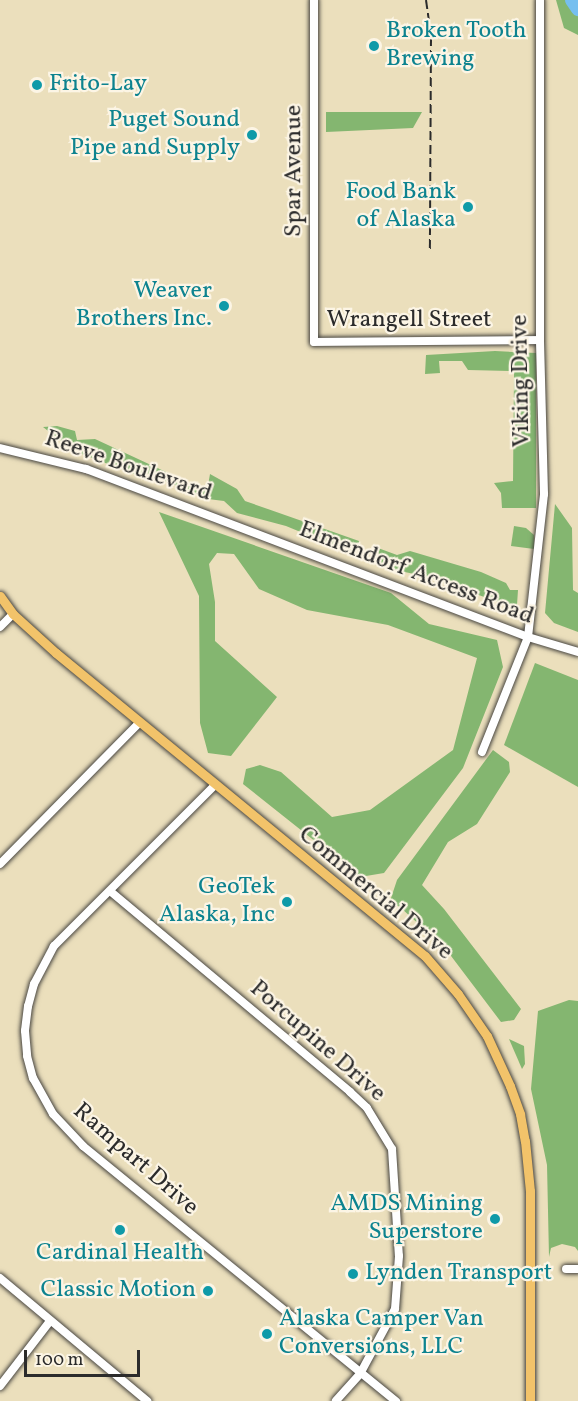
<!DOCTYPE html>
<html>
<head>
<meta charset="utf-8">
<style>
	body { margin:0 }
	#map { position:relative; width:578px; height:1401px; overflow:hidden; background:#ebdfbc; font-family:Vollkorn,serif }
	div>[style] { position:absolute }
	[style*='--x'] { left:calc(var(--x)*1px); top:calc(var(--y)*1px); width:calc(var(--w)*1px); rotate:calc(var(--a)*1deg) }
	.forest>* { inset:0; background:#84b670 }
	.river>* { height:14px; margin:-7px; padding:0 7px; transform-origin:7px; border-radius:7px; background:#76bfef }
	.roads { filter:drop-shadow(0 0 2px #484641) drop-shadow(0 0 2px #484641) }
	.minor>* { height:8px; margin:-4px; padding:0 4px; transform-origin:4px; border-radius:4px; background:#fff }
	.major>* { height:9px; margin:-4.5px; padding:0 4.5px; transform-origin:4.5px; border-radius:4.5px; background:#f2c36a }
	.rail>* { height:2px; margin-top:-1px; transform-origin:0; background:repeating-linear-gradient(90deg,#2b2b2b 0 9px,transparent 0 13.5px) }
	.dots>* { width:16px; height:16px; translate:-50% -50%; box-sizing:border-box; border:3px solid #fcf5e5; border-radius:50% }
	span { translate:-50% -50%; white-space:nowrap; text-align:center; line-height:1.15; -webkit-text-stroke:4.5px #fcf5e5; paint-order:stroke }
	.culture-label { font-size:24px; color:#0d838f }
	.left { translate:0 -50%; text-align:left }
	.right { translate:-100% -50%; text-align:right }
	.street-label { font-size:24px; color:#2b2b2b }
	.scale { position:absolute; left:24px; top:1350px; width:116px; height:27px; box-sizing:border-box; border:3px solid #2b2b2b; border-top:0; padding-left:8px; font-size:18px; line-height:21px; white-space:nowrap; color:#2b2b2b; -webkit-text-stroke:4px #fcf5e5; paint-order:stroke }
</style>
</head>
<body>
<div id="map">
	<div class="forest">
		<i style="clip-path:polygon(556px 0,567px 0,578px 12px,578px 35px,564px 28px)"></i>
		<i style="clip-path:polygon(326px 112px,422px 112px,413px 128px,326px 132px)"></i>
		<i style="clip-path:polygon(495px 351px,536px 353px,536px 508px,502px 508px,501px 493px,494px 483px,513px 481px,514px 371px,468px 370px,462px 361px,439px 361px,440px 373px,425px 374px,426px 355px)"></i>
		<i style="clip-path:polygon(57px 426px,75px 431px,77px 440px,95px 439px,207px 491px,210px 474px,237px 489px,245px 501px,359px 541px,358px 548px,349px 552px,286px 526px,237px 513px,224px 501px,208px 499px,146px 473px,134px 474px,74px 451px,43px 427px)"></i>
		<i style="clip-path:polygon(555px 504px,572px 528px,573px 590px,578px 593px,578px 632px,554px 623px,545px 613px)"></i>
		<i style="clip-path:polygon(159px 512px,391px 593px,429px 624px,497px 640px,503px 667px,463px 768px,384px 873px,360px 877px,243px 784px,246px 769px,260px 765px,281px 772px,332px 817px,370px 810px,453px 750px,477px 658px,388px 625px,307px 610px,259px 589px,234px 554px,217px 553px,209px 564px,215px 602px,215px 641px,277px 697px,231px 756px,208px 753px,200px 723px,199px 596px)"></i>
		<i style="clip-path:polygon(514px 526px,526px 528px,534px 535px,534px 549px,511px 546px)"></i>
		<i style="clip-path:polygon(378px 548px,397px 555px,410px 551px,481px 572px,506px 583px,510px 590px,518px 590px,517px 605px,509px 606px,429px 577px,390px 569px,380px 564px)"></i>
		<i style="clip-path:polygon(535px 663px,578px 680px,578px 787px,504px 745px)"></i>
		<i style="clip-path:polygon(493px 750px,509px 762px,510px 772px,477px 824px,448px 842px,422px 885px,444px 909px,521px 1009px,514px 1020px,501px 1022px,445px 948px,401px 908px,390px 901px,397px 880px)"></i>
		<i style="clip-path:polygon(569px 1000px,578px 1001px,578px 1251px,575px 1247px,562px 1244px,551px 1248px,549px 1257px,547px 1165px,531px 1089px,538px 1011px)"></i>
		<i style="clip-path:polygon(509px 1039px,524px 1046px,525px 1064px,522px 1069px)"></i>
	</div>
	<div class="river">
		<i style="--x:572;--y:0;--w:11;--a:56"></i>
	</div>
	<div class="roads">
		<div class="minor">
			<i style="--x:314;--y:0;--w:342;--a:90"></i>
			<i style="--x:314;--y:342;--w:226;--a:-0.5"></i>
			<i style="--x:0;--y:448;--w:89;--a:13.7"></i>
			<i style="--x:86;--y:469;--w:473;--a:20.8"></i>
			<i style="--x:528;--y:637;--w:52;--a:16.7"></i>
			<i style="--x:0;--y:627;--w:18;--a:-45"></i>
			<i style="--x:482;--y:752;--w:124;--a:-68.2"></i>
			<i style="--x:528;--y:637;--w:144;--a:-83.6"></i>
			<i style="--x:544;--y:494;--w:154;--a:-91.5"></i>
			<i style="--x:540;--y:340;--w:340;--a:-90"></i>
			<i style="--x:215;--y:785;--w:228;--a:135"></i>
			<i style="--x:54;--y:946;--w:43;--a:117.8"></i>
			<i style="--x:34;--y:984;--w:23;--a:105"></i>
			<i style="--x:28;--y:1006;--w:25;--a:97"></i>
			<i style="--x:25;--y:1031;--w:25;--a:85"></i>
			<i style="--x:27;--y:1056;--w:23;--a:75"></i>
			<i style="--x:33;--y:1078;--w:41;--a:60.9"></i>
			<i style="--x:53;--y:1114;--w:44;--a:46.8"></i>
			<i style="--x:83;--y:1146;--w:404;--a:39.2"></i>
			<i style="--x:0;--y:864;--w:198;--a:-45.4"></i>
			<i style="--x:110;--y:891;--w:313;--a:39.9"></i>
			<i style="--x:350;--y:1092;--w:23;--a:43"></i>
			<i style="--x:367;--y:1108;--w:48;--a:58.6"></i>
			<i style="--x:392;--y:1149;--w:107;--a:86.3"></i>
			<i style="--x:399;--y:1256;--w:53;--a:94.3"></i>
			<i style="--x:395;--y:1309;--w:74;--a:118.3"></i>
			<i style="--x:360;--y:1374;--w:36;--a:132"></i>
			<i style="--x:566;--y:1269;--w:12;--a:0"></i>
			<i style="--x:0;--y:1278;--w:192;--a:39.9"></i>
			<i style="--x:0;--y:1386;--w:82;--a:-52.4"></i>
		</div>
		<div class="major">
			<i style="--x:0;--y:596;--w:22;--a:54"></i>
			<i style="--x:13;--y:614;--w:58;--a:42.2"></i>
			<i style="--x:56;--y:653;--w:477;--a:39.4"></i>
			<i style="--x:425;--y:956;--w:50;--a:49"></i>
			<i style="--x:458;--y:994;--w:51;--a:55.4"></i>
			<i style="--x:487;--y:1036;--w:55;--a:65.3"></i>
			<i style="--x:510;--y:1086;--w:30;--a:70"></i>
			<i style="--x:520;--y:1114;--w:27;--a:80"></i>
			<i style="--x:525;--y:1141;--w:50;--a:84.3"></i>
			<i style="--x:530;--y:1191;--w:210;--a:90"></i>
		</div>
	</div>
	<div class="rail">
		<i style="--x:426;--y:0;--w:37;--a:82"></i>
		<i style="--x:431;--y:37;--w:216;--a:90.3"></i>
	</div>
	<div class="dots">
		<i style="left:374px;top:46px;background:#0f9aa8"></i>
		<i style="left:37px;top:85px;background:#0f9aa8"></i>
		<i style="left:252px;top:135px;background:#0f9aa8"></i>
		<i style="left:468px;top:207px;background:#0f9aa8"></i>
		<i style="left:224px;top:306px;background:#0f9aa8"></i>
		<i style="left:287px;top:902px;background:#0f9aa8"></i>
		<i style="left:495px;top:1219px;background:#0f9aa8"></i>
		<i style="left:120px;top:1230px;background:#0f9aa8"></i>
		<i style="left:353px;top:1274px;background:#0f9aa8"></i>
		<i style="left:208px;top:1291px;background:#0f9aa8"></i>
		<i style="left:267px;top:1334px;background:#0f9aa8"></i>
	</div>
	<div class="culture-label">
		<span class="left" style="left:386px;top:46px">Broken Tooth<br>Brewing</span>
		<span class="left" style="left:49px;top:85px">Frito-Lay</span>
		<span class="right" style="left:240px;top:135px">Puget Sound<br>Pipe and Supply</span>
		<span class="right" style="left:456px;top:207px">Food Bank<br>of Alaska</span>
		<span class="right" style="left:212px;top:306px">Weaver<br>Brothers Inc.</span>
		<span class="right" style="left:275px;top:902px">GeoTek<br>Alaska, Inc</span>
		<span class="right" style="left:483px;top:1219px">AMDS Mining<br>Superstore</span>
		<span style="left:120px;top:1254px">Cardinal Health</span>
		<span class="left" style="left:365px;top:1274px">Lynden Transport</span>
		<span class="right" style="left:196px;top:1291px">Classic Motion</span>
		<span class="left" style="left:279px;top:1334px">Alaska Camper Van<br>Conversions, LLC</span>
	</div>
	<div class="street-label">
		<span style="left:295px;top:171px;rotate:-90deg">Spar Avenue</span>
		<span style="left:409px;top:321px">Wrangell Street</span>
		<span style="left:522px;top:381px;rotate:-91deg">Viking Drive</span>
		<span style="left:128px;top:467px;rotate:19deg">Reeve Boulevard</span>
		<span style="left:416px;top:574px;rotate:21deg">Elmendorf Access Road</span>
		<span style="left:375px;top:894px;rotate:40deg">Commercial Drive</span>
		<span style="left:317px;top:1042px;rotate:41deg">Porcupine Drive</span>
		<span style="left:135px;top:1160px;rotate:41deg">Rampart Drive</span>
	</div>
	<div class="scale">100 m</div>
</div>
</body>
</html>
